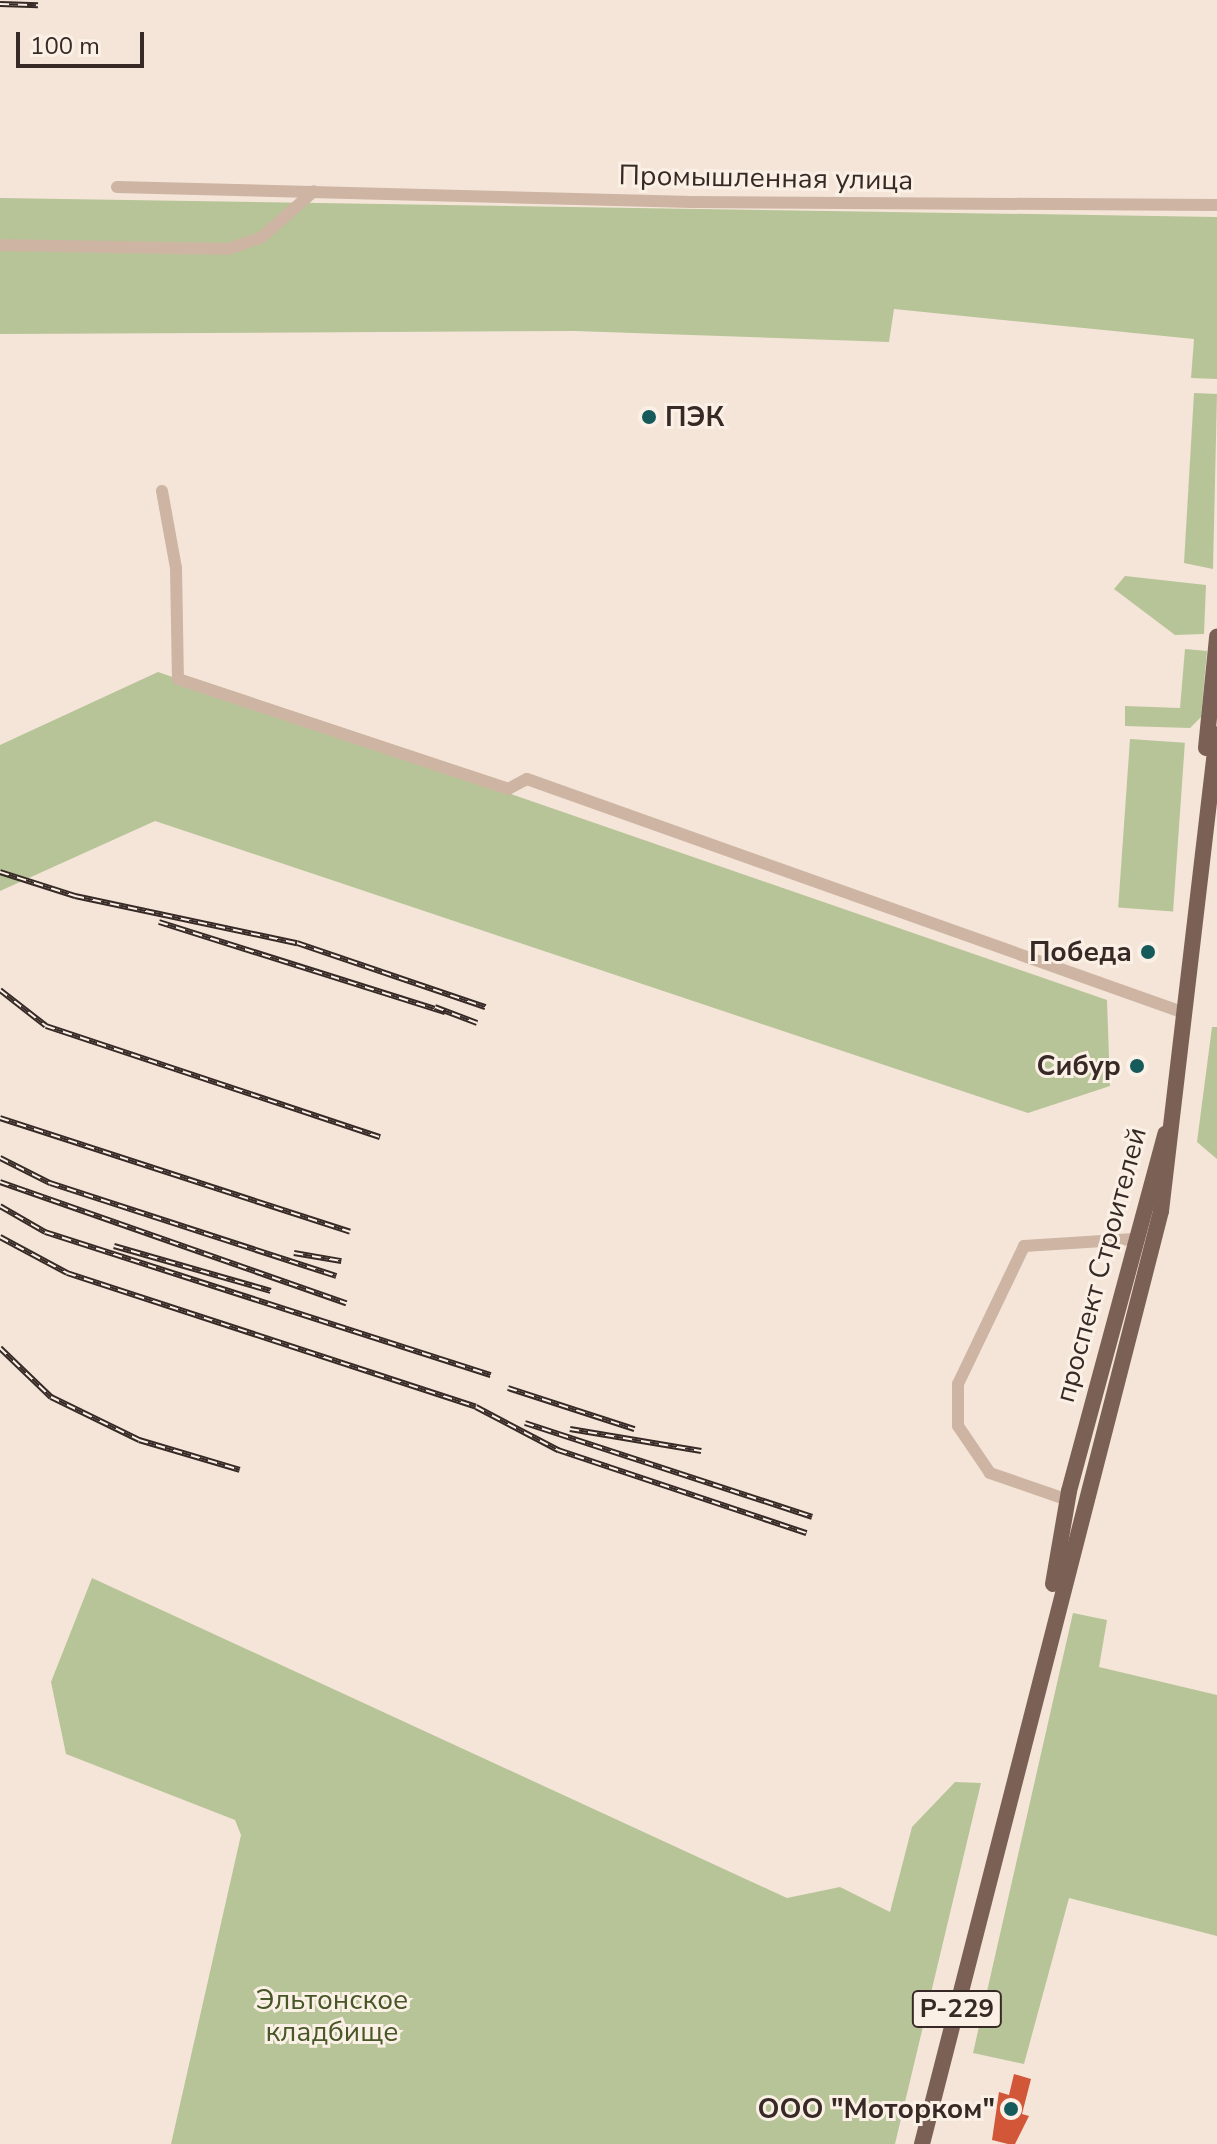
<!DOCTYPE html>
<html>
<head>
<meta charset="utf-8">
<style>
	body { margin:0 }
	#map { position:relative; width:1217px; height:2144px; overflow:hidden; background:#f4e5d8; font-family:"Nunito Sans",sans-serif }
	div>[style] { position:absolute }
	[style*='--x'] { left:calc(var(--x)*1px); top:calc(var(--y)*1px); width:calc(var(--w)*1px); rotate:calc(var(--a)*1deg) }
	.green>* { inset:0; background:#b7c497; transform-origin:0 0 }
	.building>* { inset:0; background:#d15738 }
	.minor>* { height:12px; margin:-6px; padding:0 6px; transform-origin:6px; border-radius:6px; background:#cdb4a3 }
	.major>* { height:16px; margin:-8px; padding:0 8px; transform-origin:8px; border-radius:8px; background:#7a6055 }
	.rail>* { height:6px; margin-top:-3px; transform-origin:0; background:repeating-linear-gradient(90deg,#fbf0e5 0 9px,#372a26 0 18px); box-sizing:border-box; border-block:2px solid #372a26 }
	.dots>* { width:22px; height:22px; translate:-50% -50%; box-sizing:border-box; border:4px solid #fbf0e5; border-radius:50% }
	span { translate:-50% -50%; white-space:nowrap; text-align:center; line-height:1.15; -webkit-text-stroke:6px #fbf0e5; paint-order:stroke }
	.shield-label span { padding:2px 6px; background:#fbf0e5; border:2px solid; border-radius:6px; -webkit-text-stroke-width:0 }
	.shield-label { font-size:26px; color:#372a26; font-weight:700 }
	.street-label { font-size:28px; color:#372a26 }
	.poi-label { font-size:28px; color:#372a26; font-weight:700 }
	.left { translate:0 -50%; text-align:left }
	.right { translate:-100% -50%; text-align:right }
	.park-label { font-size:28px; color:#485727 }
	.scale { position:absolute; left:16px; top:32px; width:128px; height:36px; box-sizing:border-box; border:4px solid #372a26; border-top:0; padding-left:10px; font-size:24px; line-height:28px; white-space:nowrap; color:#372a26; -webkit-text-stroke:6px #fbf0e5; paint-order:stroke }
</style>
</head>
<body>
<div id="map">
	<div class="green">
		<i style="clip-path:polygon(0 198px,1217px 217px,1217px 379px,1191px 378px,1194px 339px,894px 309px,889px 342px,575px 331px,0 334px)"></i>
		<i style="clip-path:polygon(1194px 393px,1217px 394px,1213px 569px,1184px 563px)"></i>
		<i style="clip-path:polygon(1125px 576px,1206px 585px,1204px 634px,1175px 635px,1114px 589px)"></i>
		<i style="clip-path:polygon(1185px 649px,1207px 651px,1201px 717px,1190px 728px,1125px 726px,1125px 706px,1180px 708px)"></i>
		<i style="clip-path:polygon(158px 672px,1107px 1000px,1110px 1086px,1028px 1113px,155px 821px,0 891px,0 745px)"></i>
		<i style="left:1130px;top:739px;width:55px;height:169px;rotate:4deg"></i>
		<i style="clip-path:polygon(1212px 1027px,1217px 1027px,1217px 1159px,1197px 1142px)"></i>
		<i style="clip-path:polygon(92px 1578px,787px 1898px,840px 1887px,890px 1912px,912px 1827px,955px 1782px,981px 1783px,895px 2144px,171px 2144px,241px 1835px,235px 1820px,66px 1754px,51px 1682px)"></i>
		<i style="clip-path:polygon(1073px 1613px,1107px 1620px,1099px 1667px,1217px 1695px,1217px 1936px,1069px 1898px,1024px 2064px,973px 2053px)"></i>
	</div>
	<div class="building">
		<i style="clip-path:polygon(1014px 2074px,1031px 2079px,1022px 2114px,1029px 2116px,1015px 2144px,1008px 2144px,992px 2140px,999px 2092px,1009px 2095px)"></i>
	</div>
	<div class="minor">
		<i style="--x:117;--y:187;--w:575;--a:1.49"></i>
		<i style="--x:692;--y:202;--w:525;--a:0.33"></i>
		<i style="--x:0;--y:245;--w:228;--a:1"></i>
		<i style="--x:228;--y:249;--w:36;--a:-19"></i>
		<i style="--x:262;--y:237;--w:69;--a:-41.5"></i>
		<i style="--x:162;--y:491;--w:78;--a:79.7"></i>
		<i style="--x:176;--y:568;--w:111;--a:89"></i>
		<i style="--x:178;--y:679;--w:348;--a:18.4"></i>
		<i style="--x:508;--y:789;--w:21;--a:-28"></i>
		<i style="--x:527;--y:779;--w:692;--a:19.59"></i>
		<i style="--x:1068;--y:1500;--w:83;--a:-160.9"></i>
		<i style="--x:990;--y:1473;--w:57;--a:-124.2"></i>
		<i style="--x:958;--y:1426;--w:42;--a:-90"></i>
		<i style="--x:958;--y:1384;--w:153;--a:-64.4"></i>
		<i style="--x:1024;--y:1246;--w:110;--a:-3.6"></i>
	</div>
	<div class="major">
		<i style="--x:1206;--y:748;--w:112;--a:-84.3"></i>
		<i style="--x:1053;--y:1584;--w:94;--a:-80.2"></i>
		<i style="--x:1069;--y:1491;--w:370;--a:-74.9"></i>
		<i style="--x:922;--y:2144;--w:963;--a:-75.63"></i>
		<i style="--x:1161;--y:1211;--w:480;--a:-83.3"></i>
	</div>
	<div class="rail">
		<i style="--x:0;--y:4;--w:38;--a:2"></i>
		<i style="--x:0;--y:872;--w:79;--a:17.7"></i>
		<i style="--x:75;--y:896;--w:227;--a:12"></i>
		<i style="--x:297;--y:943;--w:199;--a:18.8"></i>
		<i style="--x:159;--y:922;--w:300;--a:17.5"></i>
		<i style="--x:0;--y:990;--w:58;--a:38"></i>
		<i style="--x:46;--y:1026;--w:352;--a:18.4"></i>
		<i style="--x:435;--y:1007;--w:45;--a:20.9"></i>
		<i style="--x:0;--y:1118;--w:368;--a:18"></i>
		<i style="--x:0;--y:1158;--w:56;--a:26.6"></i>
		<i style="--x:50;--y:1183;--w:301;--a:18"></i>
		<i style="--x:0;--y:1182;--w:367;--a:19.3"></i>
		<i style="--x:0;--y:1206;--w:52;--a:30"></i>
		<i style="--x:45;--y:1232;--w:468;--a:17.8"></i>
		<i style="--x:0;--y:1237;--w:76;--a:28.2"></i>
		<i style="--x:67;--y:1273;--w:430;--a:18.1"></i>
		<i style="--x:476;--y:1407;--w:93;--a:27.7"></i>
		<i style="--x:558;--y:1450;--w:262;--a:18.5"></i>
		<i style="--x:114;--y:1246;--w:163;--a:16"></i>
		<i style="--x:294;--y:1253;--w:48;--a:9.7"></i>
		<i style="--x:0;--y:1348;--w:71;--a:43.9"></i>
		<i style="--x:51;--y:1397;--w:98;--a:26"></i>
		<i style="--x:139;--y:1440;--w:105;--a:16.5"></i>
		<i style="--x:508;--y:1388;--w:133;--a:18"></i>
		<i style="--x:525;--y:1423;--w:302;--a:18.1"></i>
		<i style="--x:570;--y:1429;--w:133;--a:9.5"></i>
	</div>
	<div class="dots">
		<i style="left:649px;top:417px;background:#175a5c"></i>
		<i style="left:1148px;top:952px;background:#175a5c"></i>
		<i style="left:1137px;top:1066px;background:#175a5c"></i>
		<i style="left:1011px;top:2109px;background:#175a5c"></i>
	</div>
	<div class="shield-label">
		<span style="left:957px;top:2009px">Р-229</span>
	</div>
	<div class="street-label">
		<span style="left:766px;top:178px;rotate:1deg">Промышленная улица</span>
		<span style="left:1101px;top:1265px;rotate:-75deg">проспект Строителей</span>
	</div>
	<div class="poi-label">
		<span class="left" style="left:665px;top:417px">ПЭК</span>
		<span class="right" style="left:1132px;top:952px">Победа</span>
		<span class="right" style="left:1121px;top:1066px">Сибур</span>
		<span class="right" style="left:995px;top:2109px">ООО "Моторком"</span>
	</div>
	<div class="park-label">
		<span style="left:332px;top:2016px">Эльтонское<br>кладбище</span>
	</div>
	<div class="scale">100 m</div>
</div>
</body>
</html>
